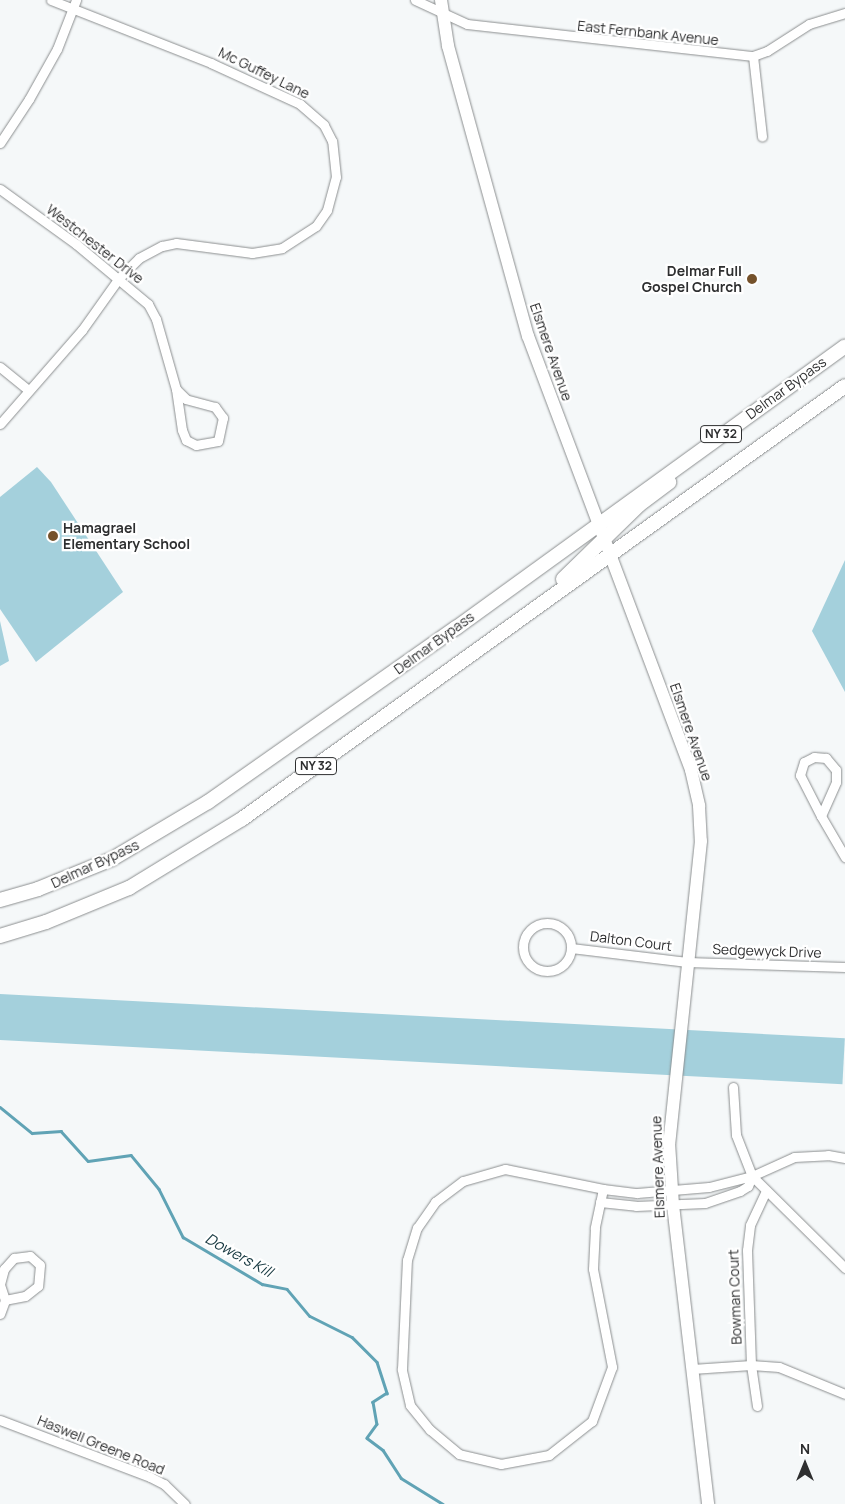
<!DOCTYPE html>
<html>
<head>
<meta charset="utf-8">
<style>
	body { margin:0 }
	#map { position:relative; width:845px; height:1504px; overflow:hidden; background:#f5f8f9; font-family:Manrope,sans-serif }
	div>[style] { position:absolute }
	[style*='--x'] { left:calc(var(--x)*1px); top:calc(var(--y)*1px); width:calc(var(--w)*1px); rotate:calc(var(--a)*1deg) }
	.green>* { inset:0; background:#a4d0dc; transform-origin:0 0 }
	.stream>* { height:2.5px; margin:-1.25px; padding:0 1.25px; transform-origin:1.25px; border-radius:1.25px; background:#60a3b5 }
	.roads { filter:drop-shadow(0 0 1px #8b8e8f) drop-shadow(0 0 1px #8b8e8f) }
	.street>* { height:9px; margin:-4.5px; padding:0 4.5px; transform-origin:4.5px; border-radius:4.5px; background:#fff }
	.street>.ring { margin:-4.5px; padding:0; box-sizing:content-box; background:none; border:9px solid #fff; border-radius:50% }
	.secondary>* { height:12px; margin:-6px; padding:0 6px; transform-origin:6px; border-radius:6px; background:#fff }
	.primary>* { height:14px; margin:-7px; padding:0 7px; transform-origin:7px; border-radius:7px; background:#fff }
	.dots>* { width:14px; height:14px; translate:-50% -50%; box-sizing:border-box; border:2px solid #fff; border-radius:50% }
	span { translate:-50% -50%; white-space:nowrap; text-align:center; line-height:1.15; -webkit-text-stroke:4.5px #fff; paint-order:stroke }
	.shield-label span { padding:1px 4px; background:#fff; border:1px solid; border-radius:4px; -webkit-text-stroke-width:0 }
	.shield-label { font-size:12px; color:#2e2f30; font-weight:700 }
	.street-label { font-size:14px; color:#2e2f30 }
	.poi-label { font-size:14px; color:#2e2f30; font-weight:700 }
	.right { translate:-100% -50%; text-align:right }
	.left { translate:0 -50%; text-align:left }
	.water-label { font-size:15px; color:#163840; font-style:italic }
	.north { position:absolute; left:780px; top:1439px; width:50px; height:50px; -webkit-text-stroke:4px #fff; paint-order:stroke; rotate:0deg; font-size:14px; font-weight:700; line-height:20px; text-align:center; color:#2e2f30 }
	.north::after { content:''; display:block; margin:auto; width:18px; height:22px; background:#2e2f30; clip-path:polygon(50% 0,100% 100%,50% 72%,0 100%) }
</style>
</head>
<body>
<div id="map">
	<div class="green">
		<i style="clip-path:polygon(37px 467px,51px 482px,123px 592px,36px 662px,0 609px,0 497px)"></i>
		<i style="clip-path:polygon(845px 560px,845px 692px,812px 631px)"></i>
		<i style="clip-path:polygon(0 621px,9px 661px,0 666px)"></i>
		<i style="left:0;top:994px;width:846px;height:46px;rotate:3deg"></i>
	</div>
	<div class="stream">
		<i style="--x:0;--y:1107;--w:41;--a:39.1"></i>
		<i style="--x:32;--y:1133;--w:29;--a:-4"></i>
		<i style="--x:61;--y:1131;--w:40;--a:48"></i>
		<i style="--x:88;--y:1161;--w:43;--a:-7.9"></i>
		<i style="--x:131;--y:1155;--w:44;--a:50.5"></i>
		<i style="--x:159;--y:1189;--w:54;--a:63.4"></i>
		<i style="--x:183;--y:1237;--w:92;--a:30.7"></i>
		<i style="--x:262;--y:1284;--w:25;--a:11"></i>
		<i style="--x:287;--y:1289;--w:35;--a:50"></i>
		<i style="--x:310;--y:1316;--w:47;--a:26.6"></i>
		<i style="--x:352;--y:1337;--w:35;--a:45"></i>
		<i style="--x:377;--y:1362;--w:33;--a:72"></i>
		<i style="--x:387;--y:1393;--w:17;--a:147"></i>
		<i style="--x:373;--y:1402;--w:22;--a:80"></i>
		<i style="--x:377;--y:1424;--w:17;--a:126"></i>
		<i style="--x:367;--y:1438;--w:20;--a:37"></i>
		<i style="--x:383;--y:1450;--w:33;--a:57"></i>
		<i style="--x:401;--y:1478;--w:49;--a:31.8"></i>
	</div>
	<div class="roads">
		<div class="street">
			<i style="--x:415;--y:0;--w:57;--a:24.8"></i>
			<i style="--x:467;--y:24;--w:288;--a:6.4"></i>
			<i style="--x:753;--y:56;--w:15;--a:-20"></i>
			<i style="--x:767;--y:51;--w:50;--a:-32.7"></i>
			<i style="--x:809;--y:24;--w:38;--a:-17"></i>
			<i style="--x:753;--y:56;--w:81;--a:83.6"></i>
			<i style="--x:0;--y:143;--w:53;--a:-56.6"></i>
			<i style="--x:29;--y:99;--w:57;--a:-60.8"></i>
			<i style="--x:57;--y:49;--w:53;--a:-68.8"></i>
			<i style="--x:0;--y:189;--w:94;--a:35.9"></i>
			<i style="--x:76;--y:244;--w:94;--a:39.8"></i>
			<i style="--x:148;--y:304;--w:17;--a:62"></i>
			<i style="--x:156;--y:319;--w:73;--a:74.1"></i>
			<i style="--x:176;--y:389;--w:41;--a:81.7"></i>
			<i style="--x:182;--y:430;--w:11;--a:68"></i>
			<i style="--x:186;--y:440;--w:11;--a:27"></i>
			<i style="--x:196;--y:445;--w:22;--a:-10"></i>
			<i style="--x:218;--y:441;--w:24;--a:-78"></i>
			<i style="--x:223;--y:418;--w:14;--a:-126"></i>
			<i style="--x:215;--y:407;--w:30;--a:-165"></i>
			<i style="--x:186;--y:399;--w:14;--a:-135"></i>
			<i style="--x:0;--y:367;--w:36;--a:39"></i>
			<i style="--x:0;--y:424;--w:125;--a:-48.9"></i>
			<i style="--x:82;--y:330;--w:64;--a:-54.6"></i>
			<i style="--x:119;--y:278;--w:28;--a:-45"></i>
			<i style="--x:139;--y:258;--w:26;--a:-28"></i>
			<i style="--x:162;--y:246;--w:14;--a:-12"></i>
			<i style="--x:176;--y:243;--w:77;--a:7.5"></i>
			<i style="--x:252;--y:253;--w:30;--a:-9"></i>
			<i style="--x:282;--y:248;--w:40;--a:-32.9"></i>
			<i style="--x:316;--y:226;--w:19;--a:-55"></i>
			<i style="--x:327;--y:210;--w:34;--a:-75"></i>
			<i style="--x:336;--y:177;--w:36;--a:-96"></i>
			<i style="--x:332;--y:141;--w:18;--a:-117"></i>
			<i style="--x:324;--y:125;--w:32;--a:-139"></i>
			<i style="--x:300;--y:104;--w:98;--a:-155.3"></i>
			<i style="--x:211;--y:63;--w:172;--a:-158.5"></i>
			<i style="--x:821;--y:816;--w:37;--a:-66"></i>
			<i style="--x:836;--y:782;--w:12;--a:-90"></i>
			<i style="--x:836;--y:770;--w:16;--a:-130"></i>
			<i style="--x:826;--y:758;--w:12;--a:-175"></i>
			<i style="--x:814;--y:757;--w:11;--a:153"></i>
			<i style="--x:804;--y:762;--w:14;--a:107"></i>
			<i style="--x:800;--y:775;--w:46;--a:62.9"></i>
			<i style="--x:821;--y:816;--w:48;--a:59.7"></i>
			<i class="ring" style="left:523px;top:923px;width:39px;height:39px"></i>
			<i style="--x:571;--y:948;--w:117;--a:6.9"></i>
			<i style="--x:687;--y:962;--w:158;--a:1.8"></i>
			<i style="--x:733;--y:1087;--w:48;--a:86.4"></i>
			<i style="--x:736;--y:1135;--w:44;--a:68.7"></i>
			<i style="--x:752;--y:1176;--w:131;--a:44.7"></i>
			<i style="--x:505;--y:1169;--w:100;--a:11.5"></i>
			<i style="--x:603;--y:1189;--w:40;--a:102"></i>
			<i style="--x:595;--y:1228;--w:41;--a:92.8"></i>
			<i style="--x:593;--y:1269;--w:100;--a:79"></i>
			<i style="--x:612;--y:1367;--w:58;--a:110.3"></i>
			<i style="--x:592;--y:1421;--w:55;--a:141.7"></i>
			<i style="--x:549;--y:1455;--w:49;--a:169.4"></i>
			<i style="--x:501;--y:1464;--w:43;--a:-166.6"></i>
			<i style="--x:459;--y:1454;--w:38;--a:-140"></i>
			<i style="--x:430;--y:1430;--w:32;--a:-129"></i>
			<i style="--x:410;--y:1405;--w:37;--a:-103"></i>
			<i style="--x:402;--y:1369;--w:109;--a:-87.4"></i>
			<i style="--x:407;--y:1260;--w:34;--a:-73"></i>
			<i style="--x:417;--y:1228;--w:32;--a:-55"></i>
			<i style="--x:435;--y:1202;--w:35;--a:-37"></i>
			<i style="--x:463;--y:1181;--w:44;--a:-15.9"></i>
			<i style="--x:603;--y:1189;--w:34;--a:7"></i>
			<i style="--x:637;--y:1193;--w:72;--a:-4.8"></i>
			<i style="--x:709;--y:1187;--w:44;--a:-14.3"></i>
			<i style="--x:752;--y:1176;--w:46;--a:-24.3"></i>
			<i style="--x:794;--y:1157;--w:34;--a:-3"></i>
			<i style="--x:828;--y:1155;--w:17;--a:10"></i>
			<i style="--x:600;--y:1202;--w:36;--a:6"></i>
			<i style="--x:636;--y:1206;--w:69;--a:-2.5"></i>
			<i style="--x:705;--y:1203;--w:37;--a:-19"></i>
			<i style="--x:740;--y:1191;--w:9;--a:-32"></i>
			<i style="--x:748;--y:1186;--w:11;--a:-68"></i>
			<i style="--x:0;--y:1284;--w:16;--a:-75"></i>
			<i style="--x:4;--y:1269;--w:15;--a:-48"></i>
			<i style="--x:14;--y:1258;--w:16;--a:-7"></i>
			<i style="--x:30;--y:1256;--w:13;--a:42"></i>
			<i style="--x:40;--y:1265;--w:21;--a:95"></i>
			<i style="--x:38;--y:1286;--w:16;--a:142"></i>
			<i style="--x:25;--y:1296;--w:20;--a:169"></i>
			<i style="--x:5;--y:1300;--w:16;--a:-108"></i>
			<i style="--x:0;--y:1314;--w:15;--a:-70"></i>
			<i style="--x:692;--y:1369;--w:59;--a:-3.9"></i>
			<i style="--x:751;--y:1365;--w:28;--a:4"></i>
			<i style="--x:779;--y:1367;--w:71;--a:22.2"></i>
			<i style="--x:757;--y:1406;--w:41;--a:-98.3"></i>
			<i style="--x:751;--y:1365;--w:115;--a:-92"></i>
			<i style="--x:747;--y:1250;--w:25;--a:-83"></i>
			<i style="--x:750;--y:1225;--w:38;--a:-65"></i>
			<i style="--x:0;--y:1420;--w:160;--a:20.8"></i>
			<i style="--x:150;--y:1477;--w:16;--a:27"></i>
			<i style="--x:164;--y:1484;--w:29;--a:44"></i>
		</div>
		<div class="secondary">
			<i style="--x:441;--y:0;--w:47;--a:81.3"></i>
			<i style="--x:448;--y:46;--w:301;--a:74.6"></i>
			<i style="--x:528;--y:336;--w:464;--a:69.4"></i>
			<i style="--x:691;--y:770;--w:37;--a:77"></i>
			<i style="--x:699;--y:806;--w:35;--a:87"></i>
			<i style="--x:701;--y:841;--w:304;--a:96"></i>
			<i style="--x:669;--y:1143;--w:62;--a:86.3"></i>
			<i style="--x:673;--y:1205;--w:301;--a:83.3"></i>
		</div>
		<div class="primary">
			<i style="--x:563;--y:579;--w:106;--a:-44.2"></i>
			<i style="--x:639;--y:505;--w:38;--a:-37"></i>
			<i style="--x:0;--y:900;--w:40;--a:-16"></i>
			<i style="--x:38;--y:889;--w:80;--a:-22.1"></i>
			<i style="--x:112;--y:859;--w:112;--a:-30.7"></i>
			<i style="--x:208;--y:802;--w:303;--a:-35.1"></i>
			<i style="--x:456;--y:628;--w:480;--a:-35.9"></i>
			<i style="--x:0;--y:936;--w:48;--a:-16.9"></i>
			<i style="--x:46;--y:922;--w:90;--a:-22.3"></i>
			<i style="--x:129;--y:888;--w:132;--a:-31.4"></i>
			<i style="--x:242;--y:819;--w:742;--a:-35.68"></i>
		</div>
	</div>
	<div class="dots">
		<i style="left:752px;top:279px;background:#75522b"></i>
		<i style="left:53px;top:536px;background:#75522b"></i>
	</div>
	<div class="shield-label">
		<span style="left:721px;top:434px">NY 32</span>
		<span style="left:316px;top:766px">NY 32</span>
	</div>
	<div class="street-label">
		<span style="left:648px;top:33px;rotate:6deg">East Fernbank Avenue</span>
		<span style="left:264px;top:73px;rotate:26deg">Mc Guffey Lane</span>
		<span style="left:95px;top:244px;rotate:38deg">Westchester Drive</span>
		<span style="left:551px;top:352px;rotate:71deg">Elsmere Avenue</span>
		<span style="left:786px;top:388px;rotate:-36deg">Delmar Bypass</span>
		<span style="left:434px;top:643px;rotate:-36deg">Delmar Bypass</span>
		<span style="left:691px;top:732px;rotate:71deg">Elsmere Avenue</span>
		<span style="left:95px;top:864px;rotate:-25deg">Delmar Bypass</span>
		<span style="left:631px;top:941px;rotate:7deg">Dalton Court</span>
		<span style="left:767px;top:951px;rotate:2deg">Sedgewyck Drive</span>
		<span style="left:658px;top:1167px;rotate:-92deg">Elsmere Avenue</span>
		<span style="left:735px;top:1297px;rotate:-92deg">Bowman Court</span>
		<span style="left:101px;top:1445px;rotate:22deg">Haswell Greene Road</span>
	</div>
	<div class="poi-label">
		<span class="right" style="left:742px;top:279px">Delmar Full<br>Gospel Church</span>
		<span class="left" style="left:63px;top:536px">Hamagrael<br>Elementary School</span>
	</div>
	<div class="water-label">
		<span style="left:239px;top:1255px;rotate:29deg">Dowers Kill</span>
	</div>
	<div class="north">N</div>
</div>
</body>
</html>
